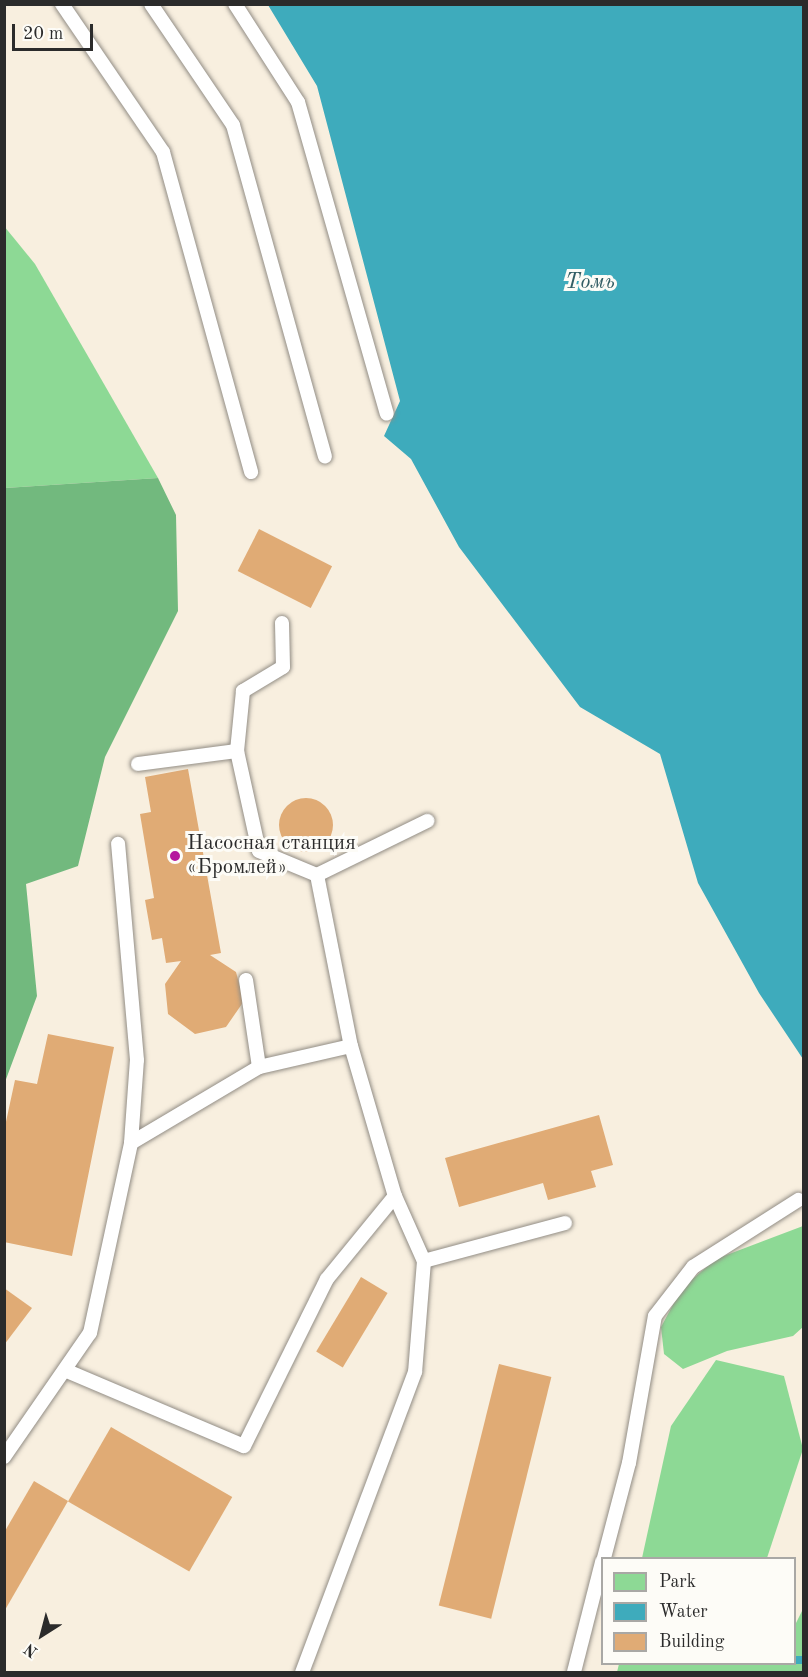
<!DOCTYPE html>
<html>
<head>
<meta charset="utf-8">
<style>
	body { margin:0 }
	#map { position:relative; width:808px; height:1677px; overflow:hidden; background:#f8efdf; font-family:"Old Standard TT",serif }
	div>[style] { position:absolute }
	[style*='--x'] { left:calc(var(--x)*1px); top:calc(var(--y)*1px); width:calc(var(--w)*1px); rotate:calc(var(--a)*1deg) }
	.green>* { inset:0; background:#8dd995 }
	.forest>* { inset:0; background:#72b97e }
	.water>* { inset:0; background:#3eabbc }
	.stream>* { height:8px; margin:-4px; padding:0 4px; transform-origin:4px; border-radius:4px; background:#3eabbc }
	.building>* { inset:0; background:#e0ab75; transform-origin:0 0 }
	.round { border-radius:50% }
	.roads { filter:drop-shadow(0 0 2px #928d85) drop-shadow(0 0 2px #928d85) }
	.service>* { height:14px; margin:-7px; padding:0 7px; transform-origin:7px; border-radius:7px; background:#fff }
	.dots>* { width:16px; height:16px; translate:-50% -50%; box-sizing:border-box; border:3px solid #fdfcf7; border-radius:50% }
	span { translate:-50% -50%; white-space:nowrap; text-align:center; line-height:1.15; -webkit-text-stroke:6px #fdfcf7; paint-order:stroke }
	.poi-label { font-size:21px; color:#2b2b2b }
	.left { translate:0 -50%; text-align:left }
	.water-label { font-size:22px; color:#335e65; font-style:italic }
	.frame { position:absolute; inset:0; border:6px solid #2b2b2b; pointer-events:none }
	.legend { position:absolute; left:601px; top:1557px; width:195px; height:108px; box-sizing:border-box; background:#fdfcf7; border:2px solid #a9a8a5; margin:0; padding:8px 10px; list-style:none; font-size:18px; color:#2b2b2b }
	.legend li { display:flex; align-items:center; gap:12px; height:30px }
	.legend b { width:30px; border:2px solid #a9a8a5 }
	.north { position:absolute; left:12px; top:1605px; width:60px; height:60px; -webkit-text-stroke:4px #fdfcf7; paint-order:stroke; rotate:216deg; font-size:16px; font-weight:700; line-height:24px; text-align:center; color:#2b2b2b }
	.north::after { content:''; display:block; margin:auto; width:21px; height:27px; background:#2b2b2b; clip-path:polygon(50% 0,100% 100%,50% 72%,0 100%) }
	.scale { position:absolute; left:12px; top:24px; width:81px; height:27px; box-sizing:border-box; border:3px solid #2b2b2b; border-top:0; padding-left:8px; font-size:18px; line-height:21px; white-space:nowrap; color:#2b2b2b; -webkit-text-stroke:4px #fdfcf7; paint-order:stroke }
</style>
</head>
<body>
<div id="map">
	<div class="green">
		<i style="clip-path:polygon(4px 226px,35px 264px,158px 478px,5px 488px)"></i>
		<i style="clip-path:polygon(803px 1226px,803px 1327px,793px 1336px,727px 1351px,683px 1369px,664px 1354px,661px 1327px,682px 1288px,716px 1259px)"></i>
		<i style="clip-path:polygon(716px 1360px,784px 1376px,803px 1449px,767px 1558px,642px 1558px,671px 1426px)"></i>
		<i style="clip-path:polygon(803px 1609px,803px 1672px,617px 1672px,619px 1664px,794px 1664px,795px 1625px)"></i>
	</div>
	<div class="forest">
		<i style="clip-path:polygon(158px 478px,176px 515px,178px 611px,105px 757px,78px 866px,26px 884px,37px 996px,5px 1082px,5px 488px)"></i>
	</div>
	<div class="water">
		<i style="clip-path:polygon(268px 5px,803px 5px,803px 1059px,759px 993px,698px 883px,660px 754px,580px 707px,459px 547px,411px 459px,384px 436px,400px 401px,317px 86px)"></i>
	</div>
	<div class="stream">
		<i style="--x:794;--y:1660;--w:10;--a:0"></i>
	</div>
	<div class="building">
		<i style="left:259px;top:529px;width:82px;height:47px;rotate:27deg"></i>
		<i style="clip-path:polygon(188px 769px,221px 953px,210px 955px,236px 972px,244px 1001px,226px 1027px,195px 1034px,168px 1014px,165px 984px,181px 961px,166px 963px,162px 938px,152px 940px,145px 900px,154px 898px,140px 814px,151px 812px,145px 777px)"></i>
		<i class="round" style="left:279px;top:798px;width:54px;height:54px"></i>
		<i style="clip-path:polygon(48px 1034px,114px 1047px,72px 1256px,4px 1242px,4px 1131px,15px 1080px,37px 1084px)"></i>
		<i style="clip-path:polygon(599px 1115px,613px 1165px,591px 1171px,596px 1187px,548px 1200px,543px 1183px,459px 1207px,445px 1158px)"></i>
		<i style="left:361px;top:1277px;width:31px;height:87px;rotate:31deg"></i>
		<i style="clip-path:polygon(4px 1288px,32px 1308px,4px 1345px)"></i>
		<i style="left:499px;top:1364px;width:54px;height:249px;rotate:14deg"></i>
		<i style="left:111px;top:1427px;width:140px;height:86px;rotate:30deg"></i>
		<i style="clip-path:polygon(34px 1481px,68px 1501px,5px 1610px,5px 1531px)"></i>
	</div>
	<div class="roads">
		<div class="service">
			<i style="--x:62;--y:4;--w:179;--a:55.7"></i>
			<i style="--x:163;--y:152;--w:332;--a:74.6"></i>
			<i style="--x:151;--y:4;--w:146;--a:55.9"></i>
			<i style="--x:233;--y:125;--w:344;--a:74.5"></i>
			<i style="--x:235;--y:4;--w:117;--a:57.3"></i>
			<i style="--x:298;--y:102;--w:324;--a:74.1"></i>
			<i style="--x:282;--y:623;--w:44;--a:88.7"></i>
			<i style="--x:283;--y:667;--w:47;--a:149"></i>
			<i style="--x:243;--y:691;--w:60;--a:95.7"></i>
			<i style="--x:237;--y:751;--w:102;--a:77.6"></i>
			<i style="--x:259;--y:851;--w:63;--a:22.5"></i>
			<i style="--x:317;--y:875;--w:174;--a:78.8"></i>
			<i style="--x:351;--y:1046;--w:156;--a:73.7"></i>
			<i style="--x:395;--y:1196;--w:71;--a:66"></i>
			<i style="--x:424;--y:1261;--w:111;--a:94.6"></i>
			<i style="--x:415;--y:1372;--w:321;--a:110.6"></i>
			<i style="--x:138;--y:764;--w:100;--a:-7.5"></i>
			<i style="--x:317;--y:875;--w:123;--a:-26.1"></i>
			<i style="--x:246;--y:980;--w:88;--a:81.5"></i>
			<i style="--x:131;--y:1143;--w:149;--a:-30.7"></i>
			<i style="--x:259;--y:1067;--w:94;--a:-12.9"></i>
			<i style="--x:424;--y:1261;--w:146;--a:-15.1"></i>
			<i style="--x:67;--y:1371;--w:192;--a:23"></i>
			<i style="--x:244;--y:1446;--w:186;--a:-63.6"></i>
			<i style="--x:327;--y:1279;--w:107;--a:-50.7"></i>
			<i style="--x:4;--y:1457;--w:151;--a:-55.3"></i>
			<i style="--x:90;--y:1333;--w:194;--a:-77.8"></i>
			<i style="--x:131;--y:1143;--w:83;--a:-85.9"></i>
			<i style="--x:137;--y:1060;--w:217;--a:-95"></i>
			<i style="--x:604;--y:1558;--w:98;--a:-75.3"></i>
			<i style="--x:629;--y:1463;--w:149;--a:-80"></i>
			<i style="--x:655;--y:1316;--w:62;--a:-52.2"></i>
			<i style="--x:693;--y:1267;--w:125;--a:-32.5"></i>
			<i style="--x:574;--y:1672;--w:114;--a:-75.7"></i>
		</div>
	</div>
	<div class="dots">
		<i style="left:175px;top:856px;background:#b5179e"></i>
	</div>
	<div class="poi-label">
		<span class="left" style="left:187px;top:856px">Насосная станция<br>«Бромлей»</span>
	</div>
	<div class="water-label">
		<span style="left:590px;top:283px">Томь</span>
	</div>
	<div class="frame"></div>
	<ul class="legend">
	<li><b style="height:16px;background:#8dd995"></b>Park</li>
	<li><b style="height:16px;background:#3eabbc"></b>Water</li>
	<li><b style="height:16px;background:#e0ab75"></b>Building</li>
	</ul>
	<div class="north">N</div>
	<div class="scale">20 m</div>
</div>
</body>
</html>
